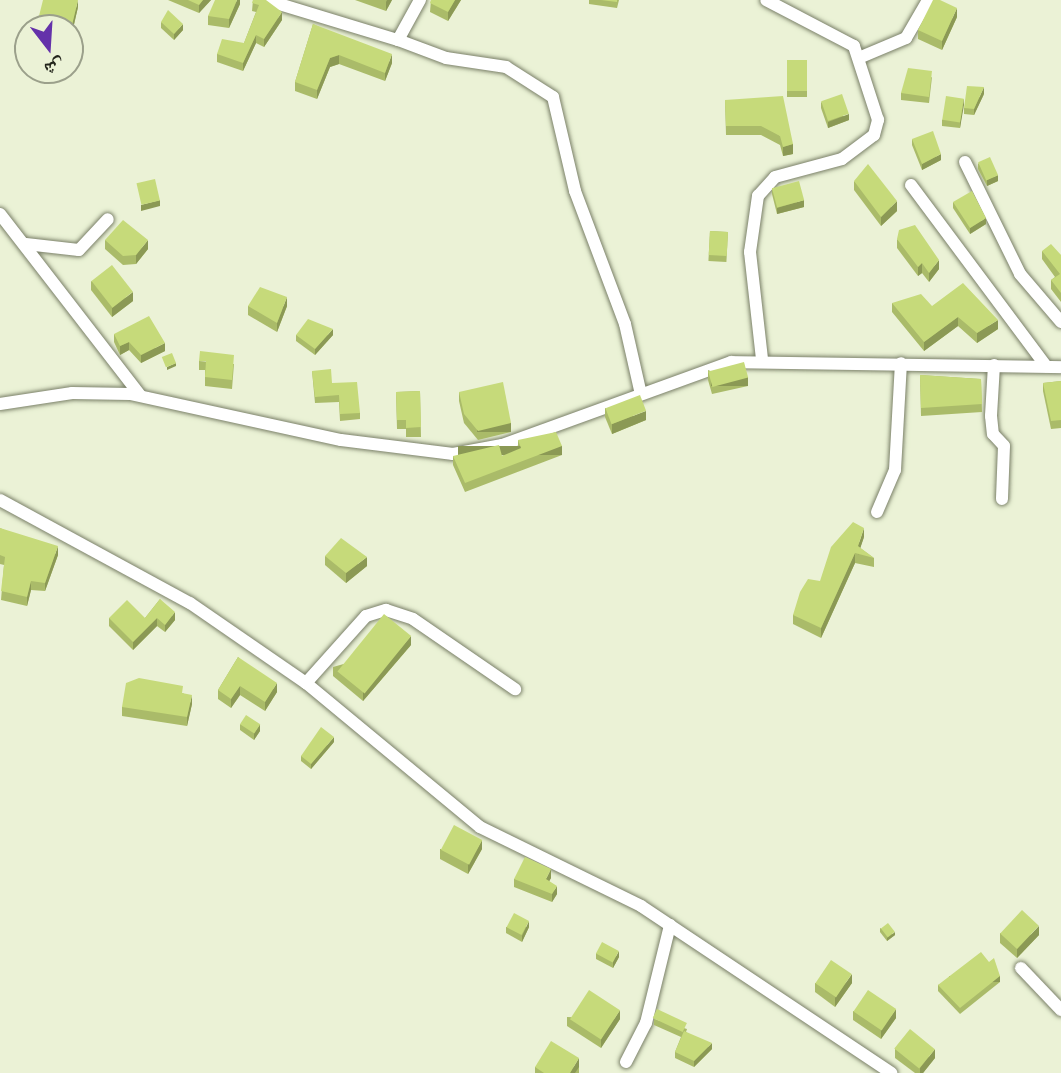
<!DOCTYPE html>
<html>
<head>
<meta charset="utf-8">
<style>
	body { margin:0 }
	#map { position:relative; width:1061px; height:1073px; overflow:hidden; background:#ebf2d6; font-family:Poppins,"Noto Naskh Arabic",sans-serif }
	div>[style] { position:absolute }
	[style*='--x'] { left:calc(var(--x)*1px); top:calc(var(--y)*1px); width:calc(var(--w)*1px); rotate:calc(var(--a)*1deg) }
	.roads { filter:drop-shadow(0 0 2px #7a8068) drop-shadow(0 0 2px #7a8068) }
	.minor>* { height:12px; margin:-6px; padding:0 6px; transform-origin:6px; border-radius:6px; background:#fff }
	.wall>* { inset:0; background:#aabb69; transform-origin:0 0 }
	.shaded-wall>* { inset:0; background:#8b9955; transform-origin:0 0 }
	.building>* { inset:0; background:#c6da7a; transform-origin:0 0 }
	span { translate:-50% -50%; white-space:nowrap; text-align:center; line-height:1.15; -webkit-text-stroke:5px #ebf2d6; paint-order:stroke }
	.north { position:absolute; left:14px; top:14px; width:70px; height:70px; box-sizing:border-box; background:#ebf2d6; border:2px solid #9ba08b; border-radius:50%; rotate:163deg; font-size:19px; font-weight:700; line-height:28px; text-align:center; color:#23251b }
	.north::after { content:''; display:block; margin:auto; width:24px; height:32px; background:#6432aa; clip-path:polygon(50% 0,100% 100%,50% 72%,0 100%) }
</style>
</head>
<body>
<div id="map">
	<div class="roads">
		<div class="minor">
			<i style="--x:266;--y:0;--w:138;--a:16.9"></i>
			<i style="--x:398;--y:40;--w:46;--a:-61.2"></i>
			<i style="--x:398;--y:40;--w:51;--a:20.6"></i>
			<i style="--x:446;--y:58;--w:61;--a:8.5"></i>
			<i style="--x:506;--y:67;--w:56;--a:32.6"></i>
			<i style="--x:553;--y:97;--w:97;--a:76.8"></i>
			<i style="--x:575;--y:191;--w:142;--a:69.4"></i>
			<i style="--x:625;--y:324;--w:68;--a:77.2"></i>
			<i style="--x:861;--y:57;--w:49;--a:-22.9"></i>
			<i style="--x:906;--y:38;--w:44;--a:-59.9"></i>
			<i style="--x:965;--y:162;--w:125;--a:63.8"></i>
			<i style="--x:1020;--y:274;--w:63;--a:49.5"></i>
			<i style="--x:911;--y:185;--w:226;--a:53.3"></i>
			<i style="--x:0;--y:214;--w:229;--a:52.3"></i>
			<i style="--x:26;--y:244;--w:53;--a:6.5"></i>
			<i style="--x:79;--y:250;--w:42;--a:-46.9"></i>
			<i style="--x:762;--y:359;--w:108;--a:-96.4"></i>
			<i style="--x:750;--y:252;--w:57;--a:-81.9"></i>
			<i style="--x:758;--y:196;--w:25;--a:-48"></i>
			<i style="--x:775;--y:177;--w:69;--a:-15"></i>
			<i style="--x:842;--y:159;--w:40;--a:-37"></i>
			<i style="--x:874;--y:135;--w:16;--a:-75"></i>
			<i style="--x:878;--y:120;--w:78;--a:-108"></i>
			<i style="--x:854;--y:46;--w:99;--a:-152.4"></i>
			<i style="--x:994;--y:365;--w:51;--a:93.4"></i>
			<i style="--x:991;--y:416;--w:18;--a:84"></i>
			<i style="--x:993;--y:434;--w:16;--a:47"></i>
			<i style="--x:1004;--y:446;--w:53;--a:92.2"></i>
			<i style="--x:0;--y:404;--w:73;--a:-8.7"></i>
			<i style="--x:72;--y:393;--w:58;--a:1"></i>
			<i style="--x:130;--y:394;--w:216;--a:12.3"></i>
			<i style="--x:341;--y:440;--w:113;--a:7.1"></i>
			<i style="--x:453;--y:454;--w:50;--a:-10.4"></i>
			<i style="--x:502;--y:445;--w:244;--a:-19.9"></i>
			<i style="--x:731;--y:362;--w:330;--a:0.9"></i>
			<i style="--x:0;--y:500;--w:216;--a:28.5"></i>
			<i style="--x:190;--y:603;--w:141;--a:34.6"></i>
			<i style="--x:306;--y:683;--w:226;--a:39.6"></i>
			<i style="--x:480;--y:827;--w:179;--a:26.1"></i>
			<i style="--x:641;--y:906;--w:301;--a:33.7"></i>
			<i style="--x:877;--y:512;--w:46;--a:-66.8"></i>
			<i style="--x:895;--y:470;--w:107;--a:-86.8"></i>
			<i style="--x:306;--y:683;--w:90;--a:-48.2"></i>
			<i style="--x:366;--y:616;--w:21;--a:-17"></i>
			<i style="--x:386;--y:610;--w:28;--a:18"></i>
			<i style="--x:413;--y:619;--w:124;--a:34.5"></i>
			<i style="--x:1021;--y:968;--w:58;--a:46.4"></i>
			<i style="--x:626;--y:1062;--w:44;--a:-62.9"></i>
			<i style="--x:646;--y:1023;--w:101;--a:-76.2"></i>
		</div>
	</div>
	<div class="wall">
		<i style="clip-path:polygon(168px 0,211px 0,199px 13px)"></i>
		<i style="clip-path:polygon(240px 0,240px 4px,229px 28px,208px 25px,208px 16px)"></i>
		<i style="clip-path:polygon(253px 0,282px 20px,264px 47px,256px 43px,243px 71px,217px 62px,217px 54px,244px 43px,256px 12px,252px 11px)"></i>
		<i style="clip-path:polygon(355px 0,392px 0,386px 11px)"></i>
		<i style="clip-path:polygon(431px 0,461px 0,448px 21px,430px 12px)"></i>
		<i style="clip-path:polygon(589px 0,619px 0,617px 8px,589px 4px)"></i>
		<i style="clip-path:polygon(78px 7px,72px 33px,70px 33px,70px 28px,36px 28px)"></i>
		<i style="clip-path:polygon(957px 17px,942px 50px,918px 39px,918px 30px)"></i>
		<i style="clip-path:polygon(161px 22px,183px 30px,174px 40px,161px 28px)"></i>
		<i style="clip-path:polygon(313px 24px,392px 63px,385px 81px,339px 64px,330px 67px,317px 99px,295px 91px,295px 82px)"></i>
		<i style="left:807px;top:60px;width:37px;height:20px;rotate:90deg"></i>
		<i style="clip-path:polygon(932px 77px,929px 103px,901px 100px,901px 93px)"></i>
		<i style="clip-path:polygon(984px 94px,974px 115px,964px 114px,964px 108px)"></i>
		<i style="clip-path:polygon(964px 99px,960px 128px,942px 126px,942px 120px)"></i>
		<i style="clip-path:polygon(725px 100px,793px 144px,793px 154px,783px 156px,780px 145px,761px 135px,726px 135px)"></i>
		<i style="clip-path:polygon(821px 102px,849px 120px,828px 128px,821px 108px)"></i>
		<i style="clip-path:polygon(912px 139px,941px 160px,922px 170px,912px 145px)"></i>
		<i style="clip-path:polygon(978px 163px,998px 181px,987px 186px,978px 169px)"></i>
		<i style="clip-path:polygon(854px 181px,897px 211px,881px 226px,854px 190px)"></i>
		<i style="clip-path:polygon(772px 188px,804px 207px,777px 214px,772px 194px)"></i>
		<i style="clip-path:polygon(953px 202px,986px 224px,970px 234px,953px 208px)"></i>
		<i style="left:710px;top:231px;width:18px;height:30px;rotate:3deg"></i>
		<i style="clip-path:polygon(897px 239px,939px 269px,929px 282px,922px 273px,918px 276px,897px 248px)"></i>
		<i style="clip-path:polygon(105px 240px,148px 249px,136px 264px,123px 265px,105px 249px)"></i>
		<i style="clip-path:polygon(1042px 251px,1061px 255px,1061px 302px,1051px 289px,1051px 280px,1055px 277px,1042px 259px)"></i>
		<i style="clip-path:polygon(91px 281px,133px 301px,112px 317px,91px 290px)"></i>
		<i style="clip-path:polygon(892px 303px,932px 306px,998px 329px,977px 343px,958px 326px,924px 351px,892px 312px)"></i>
		<i style="clip-path:polygon(248px 306px,287px 306px,277px 332px,248px 315px)"></i>
		<i style="clip-path:polygon(114px 334px,165px 351px,141px 363px,129px 350px,120px 355px,114px 342px)"></i>
		<i style="clip-path:polygon(296px 335px,333px 335px,315px 355px,296px 341px)"></i>
		<i style="clip-path:polygon(199px 361px,234px 364px,232px 389px,205px 386px,205px 370px,199px 370px)"></i>
		<i style="clip-path:polygon(708px 370px,748px 386px,712px 394px,708px 380px)"></i>
		<i style="clip-path:polygon(312px 371px,332px 383px,360px 413px,360px 419px,340px 421px,339px 402px,315px 403px)"></i>
		<i style="clip-path:polygon(920px 375px,981px 379px,982px 412px,921px 416px)"></i>
		<i style="clip-path:polygon(1061px 381px,1061px 428px,1051px 429px,1043px 391px,1043px 383px)"></i>
		<i style="clip-path:polygon(420px 391px,421px 437px,406px 437px,406px 429px,397px 429px,396px 392px)"></i>
		<i style="clip-path:polygon(459px 392px,511px 432px,478px 440px,464px 423px,459px 401px)"></i>
		<i style="clip-path:polygon(605px 408px,646px 420px,612px 434px,605px 417px)"></i>
		<i style="clip-path:polygon(518px 440px,562px 455px,465px 492px,453px 465px,453px 456px,502px 456px,518px 450px)"></i>
		<i style="clip-path:polygon(0 528px,58px 555px,45px 591px,31px 590px,27px 606px,1px 600px,4px 565px,0 564px)"></i>
		<i style="clip-path:polygon(864px 537px,860px 548px,874px 558px,874px 567px,855px 563px,821px 638px,793px 624px,793px 615px)"></i>
		<i style="clip-path:polygon(325px 556px,367px 566px,346px 583px,325px 565px)"></i>
		<i style="clip-path:polygon(160px 599px,175px 620px,165px 632px,157px 626px,133px 650px,109px 626px,109px 618px,145px 618px)"></i>
		<i style="clip-path:polygon(411px 645px,363px 701px,333px 676px,333px 667px)"></i>
		<i style="clip-path:polygon(238px 657px,277px 692px,265px 711px,240px 695px,231px 708px,218px 699px,218px 690px)"></i>
		<i style="clip-path:polygon(183px 693px,192px 704px,187px 726px,122px 716px,122px 707px)"></i>
		<i style="clip-path:polygon(240px 724px,260px 731px,254px 740px,240px 730px)"></i>
		<i style="clip-path:polygon(334px 742px,311px 769px,301px 761px,301px 756px)"></i>
		<i style="clip-path:polygon(440px 849px,482px 849px,468px 874px,440px 859px)"></i>
		<i style="clip-path:polygon(551px 878px,549px 881px,557px 894px,552px 902px,514px 887px,514px 879px)"></i>
		<i style="clip-path:polygon(506px 927px,529px 927px,522px 942px,506px 933px)"></i>
		<i style="clip-path:polygon(880px 928px,895px 935px,887px 941px,880px 932px)"></i>
		<i style="clip-path:polygon(1000px 933px,1039px 935px,1017px 958px,1000px 943px)"></i>
		<i style="clip-path:polygon(596px 953px,619px 957px,613px 968px,596px 959px)"></i>
		<i style="clip-path:polygon(989px 962px,1000px 982px,960px 1014px,938px 991px,938px 985px)"></i>
		<i style="clip-path:polygon(815px 983px,852px 983px,835px 1007px,815px 992px)"></i>
		<i style="clip-path:polygon(853px 1011px,896px 1018px,881px 1039px,853px 1020px)"></i>
		<i style="clip-path:polygon(567px 1017px,620px 1019px,601px 1048px,567px 1026px)"></i>
		<i style="clip-path:polygon(654px 1019px,687px 1029px,686px 1032px,712px 1049px,694px 1067px,675px 1058px,675px 1052px,681px 1037px,654px 1025px)"></i>
		<i style="clip-path:polygon(895px 1049px,935px 1058px,923px 1073px,915px 1073px,895px 1058px)"></i>
		<i style="left:535px;top:1067px;width:44px;height:6px"></i>
	</div>
	<div class="shaded-wall">
		<i style="clip-path:polygon(78px 0,78px 7px,72px 33px,72px 25px)"></i>
		<i style="clip-path:polygon(203px 0,211px 0,199px 13px,199px 5px)"></i>
		<i style="clip-path:polygon(237px 0,240px 0,240px 4px,229px 28px,229px 19px)"></i>
		<i style="clip-path:polygon(387px 0,392px 0,386px 11px,386px 2px)"></i>
		<i style="clip-path:polygon(455px 0,461px 0,448px 21px,448px 12px)"></i>
		<i style="clip-path:polygon(957px 8px,957px 17px,942px 50px,942px 41px)"></i>
		<i style="clip-path:polygon(282px 12px,282px 20px,264px 47px,264px 39px)"></i>
		<i style="clip-path:polygon(183px 24px,183px 30px,174px 40px,174px 34px)"></i>
		<i style="clip-path:polygon(256px 35px,256px 43px,243px 71px,243px 63px)"></i>
		<i style="clip-path:polygon(392px 54px,392px 63px,385px 81px,385px 73px)"></i>
		<i style="clip-path:polygon(339px 55px,339px 64px,330px 67px,317px 99px,317px 90px,330px 58px)"></i>
		<i style="clip-path:polygon(984px 87px,984px 94px,974px 115px,974px 109px)"></i>
		<i style="clip-path:polygon(964px 99px,964px 105px,960px 128px,960px 122px)"></i>
		<i style="clip-path:polygon(849px 114px,849px 120px,828px 128px,828px 122px)"></i>
		<i style="clip-path:polygon(793px 144px,793px 154px,783px 156px,783px 147px)"></i>
		<i style="clip-path:polygon(941px 154px,941px 160px,922px 170px,922px 164px)"></i>
		<i style="clip-path:polygon(998px 175px,998px 181px,987px 186px,987px 180px)"></i>
		<i style="clip-path:polygon(160px 200px,160px 206px,141px 211px,141px 205px)"></i>
		<i style="clip-path:polygon(804px 200px,804px 207px,777px 214px,777px 208px)"></i>
		<i style="clip-path:polygon(897px 201px,897px 211px,881px 226px,881px 217px)"></i>
		<i style="clip-path:polygon(986px 218px,986px 224px,970px 234px,970px 228px)"></i>
		<i style="clip-path:polygon(148px 240px,148px 249px,136px 264px,136px 255px)"></i>
		<i style="clip-path:polygon(939px 260px,939px 269px,929px 282px,929px 273px)"></i>
		<i style="clip-path:polygon(922px 263px,922px 273px,918px 276px,918px 267px)"></i>
		<i style="clip-path:polygon(133px 292px,133px 301px,112px 317px,112px 308px)"></i>
		<i style="clip-path:polygon(287px 297px,287px 306px,277px 332px,277px 323px)"></i>
		<i style="clip-path:polygon(958px 317px,958px 326px,924px 351px,924px 342px)"></i>
		<i style="clip-path:polygon(998px 320px,998px 329px,977px 343px,977px 333px)"></i>
		<i style="clip-path:polygon(333px 329px,333px 335px,315px 355px,315px 349px)"></i>
		<i style="clip-path:polygon(129px 342px,129px 350px,120px 355px,120px 346px)"></i>
		<i style="clip-path:polygon(165px 343px,165px 351px,141px 363px,141px 355px)"></i>
		<i style="clip-path:polygon(176px 363px,176px 366px,167px 370px,167px 367px)"></i>
		<i style="left:748px;top:377px;width:9px;height:37px;rotate:90deg"></i>
		<i style="clip-path:polygon(646px 411px,646px 420px,612px 434px,612px 424px)"></i>
		<i style="left:511px;top:423px;width:9px;height:34px;rotate:90deg"></i>
		<i style="left:562px;top:446px;width:9px;height:104px;rotate:90deg"></i>
		<i style="clip-path:polygon(864px 528px,864px 537px,858px 555px,858px 546px)"></i>
		<i style="clip-path:polygon(58px 546px,58px 555px,45px 591px,45px 583px)"></i>
		<i style="clip-path:polygon(855px 553px,855px 563px,821px 638px,821px 628px)"></i>
		<i style="clip-path:polygon(367px 557px,367px 566px,346px 583px,346px 573px)"></i>
		<i style="clip-path:polygon(31px 581px,31px 590px,27px 606px,27px 597px)"></i>
		<i style="clip-path:polygon(175px 612px,175px 620px,165px 632px,165px 625px)"></i>
		<i style="clip-path:polygon(157px 618px,157px 626px,133px 650px,133px 642px)"></i>
		<i style="clip-path:polygon(411px 636px,411px 645px,363px 701px,363px 691px)"></i>
		<i style="clip-path:polygon(277px 683px,277px 692px,265px 711px,265px 702px)"></i>
		<i style="clip-path:polygon(240px 686px,240px 695px,231px 708px,231px 699px)"></i>
		<i style="clip-path:polygon(192px 695px,192px 704px,187px 726px,187px 717px)"></i>
		<i style="clip-path:polygon(260px 724px,260px 731px,254px 740px,254px 733px)"></i>
		<i style="clip-path:polygon(334px 737px,334px 742px,311px 769px,311px 764px)"></i>
		<i style="clip-path:polygon(482px 840px,482px 849px,468px 874px,468px 864px)"></i>
		<i style="clip-path:polygon(551px 869px,551px 878px,546px 887px,546px 879px)"></i>
		<i style="clip-path:polygon(557px 886px,557px 894px,552px 902px,552px 894px)"></i>
		<i style="clip-path:polygon(529px 921px,529px 927px,522px 942px,522px 936px)"></i>
		<i style="clip-path:polygon(1039px 926px,1039px 935px,1017px 958px,1017px 949px)"></i>
		<i style="clip-path:polygon(895px 932px,895px 935px,887px 941px,887px 938px)"></i>
		<i style="clip-path:polygon(619px 951px,619px 957px,613px 968px,613px 962px)"></i>
		<i style="clip-path:polygon(852px 974px,852px 983px,835px 1007px,835px 998px)"></i>
		<i style="left:1000px;top:976px;width:6px;height:51px;rotate:90deg"></i>
		<i style="clip-path:polygon(896px 1009px,896px 1018px,881px 1039px,881px 1030px)"></i>
		<i style="clip-path:polygon(620px 1010px,620px 1019px,601px 1048px,601px 1039px)"></i>
		<i style="clip-path:polygon(712px 1043px,712px 1049px,694px 1067px,694px 1061px)"></i>
		<i style="clip-path:polygon(935px 1049px,935px 1058px,923px 1073px,920px 1073px,920px 1068px)"></i>
		<i style="clip-path:polygon(579px 1058px,579px 1067px,575px 1073px,570px 1073px)"></i>
	</div>
	<div class="building">
		<i style="clip-path:polygon(43px 0,78px 0,72px 25px,56px 23px,55px 28px,36px 28px)"></i>
		<i style="clip-path:polygon(188px 0,203px 0,199px 5px)"></i>
		<i style="clip-path:polygon(215px 0,237px 0,229px 19px,208px 16px)"></i>
		<i style="clip-path:polygon(253px 0,266px 0,282px 12px,264px 39px,256px 35px,243px 63px,217px 54px,222px 39px,244px 43px,259px 5px,252px 3px)"></i>
		<i style="clip-path:polygon(431px 0,455px 0,448px 12px,430px 3px)"></i>
		<i style="clip-path:polygon(601px 0,617px 0,617px 2px)"></i>
		<i style="clip-path:polygon(933px 0,940px 0,957px 8px,942px 41px,918px 30px)"></i>
		<i style="clip-path:polygon(168px 10px,183px 24px,174px 34px,161px 22px)"></i>
		<i style="clip-path:polygon(313px 24px,392px 54px,385px 73px,339px 55px,330px 58px,317px 90px,295px 82px)"></i>
		<i style="left:807px;top:60px;width:31px;height:20px;rotate:90deg"></i>
		<i style="clip-path:polygon(908px 68px,932px 71px,929px 97px,901px 93px)"></i>
		<i style="clip-path:polygon(967px 86px,984px 87px,974px 109px,964px 108px)"></i>
		<i style="left:842px;top:94px;width:21px;height:22px;rotate:71deg"></i>
		<i style="clip-path:polygon(783px 96px,793px 144px,783px 147px,780px 136px,761px 126px,726px 126px,725px 100px)"></i>
		<i style="left:946px;top:96px;width:18px;height:24px;rotate:9deg"></i>
		<i style="clip-path:polygon(933px 131px,941px 154px,922px 164px,912px 139px)"></i>
		<i style="left:990px;top:157px;width:20px;height:13px;rotate:66deg"></i>
		<i style="clip-path:polygon(868px 164px,897px 201px,881px 217px,854px 181px)"></i>
		<i style="left:155px;top:179px;width:22px;height:19px;rotate:77deg"></i>
		<i style="left:799px;top:181px;width:20px;height:28px;rotate:75deg"></i>
		<i style="clip-path:polygon(972px 191px,986px 218px,970px 228px,953px 202px)"></i>
		<i style="clip-path:polygon(123px 220px,148px 240px,136px 255px,123px 256px,105px 240px)"></i>
		<i style="clip-path:polygon(915px 225px,939px 260px,929px 273px,922px 263px,918px 267px,897px 239px,899px 230px)"></i>
		<i style="left:710px;top:231px;width:18px;height:24px;rotate:3deg"></i>
		<i style="clip-path:polygon(1051px 244px,1061px 255px,1061px 293px,1051px 280px,1060px 274px,1042px 251px)"></i>
		<i style="left:112px;top:265px;width:34px;height:26px;rotate:52deg"></i>
		<i style="clip-path:polygon(963px 283px,998px 320px,977px 333px,958px 317px,924px 342px,892px 303px,921px 294px,932px 306px)"></i>
		<i style="clip-path:polygon(260px 287px,287px 297px,277px 323px,248px 306px)"></i>
		<i style="clip-path:polygon(149px 316px,165px 343px,141px 355px,129px 342px,120px 346px,114px 334px)"></i>
		<i style="clip-path:polygon(308px 319px,333px 329px,315px 349px,296px 335px)"></i>
		<i style="clip-path:polygon(200px 351px,234px 355px,232px 380px,205px 377px,206px 361px,199px 361px)"></i>
		<i style="left:172px;top:353px;width:11px;height:11px;rotate:68deg"></i>
		<i style="left:744px;top:362px;width:16px;height:37px;rotate:75deg"></i>
		<i style="clip-path:polygon(331px 369px,332px 383px,357px 382px,360px 413px,340px 414px,339px 395px,315px 397px,312px 371px)"></i>
		<i style="clip-path:polygon(920px 375px,981px 379px,982px 404px,921px 408px)"></i>
		<i style="clip-path:polygon(1061px 381px,1061px 420px,1051px 421px,1043px 383px)"></i>
		<i style="clip-path:polygon(503px 382px,511px 423px,478px 431px,464px 414px,459px 392px)"></i>
		<i style="clip-path:polygon(420px 391px,421px 427px,406px 428px,406px 420px,397px 420px,396px 392px)"></i>
		<i style="left:640px;top:395px;width:17px;height:37px;rotate:69deg"></i>
		<i style="clip-path:polygon(556px 432px,562px 446px,465px 483px,453px 456px,499px 445px,502px 456px,521px 448px,518px 440px)"></i>
		<i style="clip-path:polygon(853px 522px,864px 528px,858px 546px,874px 558px,855px 553px,821px 628px,793px 615px,800px 592px,808px 579px,820px 581px,831px 547px)"></i>
		<i style="clip-path:polygon(0 528px,58px 546px,45px 583px,31px 581px,27px 597px,1px 591px,5px 557px,0 555px)"></i>
		<i style="clip-path:polygon(341px 538px,367px 557px,346px 573px,325px 556px)"></i>
		<i style="clip-path:polygon(160px 599px,175px 612px,165px 625px,157px 618px,133px 642px,109px 618px,127px 600px,145px 618px)"></i>
		<i style="left:384px;top:614px;width:35px;height:74px;rotate:39deg"></i>
		<i style="clip-path:polygon(238px 657px,277px 683px,265px 702px,240px 686px,231px 699px,218px 690px)"></i>
		<i style="clip-path:polygon(139px 678px,183px 686px,182px 693px,192px 695px,187px 717px,122px 707px,126px 683px)"></i>
		<i style="left:246px;top:715px;width:17px;height:11px;rotate:33deg"></i>
		<i style="clip-path:polygon(321px 727px,334px 737px,311px 764px,301px 756px)"></i>
		<i style="left:454px;top:825px;width:32px;height:28px;rotate:28deg"></i>
		<i style="clip-path:polygon(525px 857px,551px 869px,546px 879px,557px 886px,552px 894px,514px 879px)"></i>
		<i style="left:1022px;top:910px;width:23px;height:32px;rotate:43deg"></i>
		<i style="left:514px;top:913px;width:17px;height:16px;rotate:28deg"></i>
		<i style="left:888px;top:923px;width:11px;height:9px;rotate:52deg"></i>
		<i style="left:602px;top:942px;width:19px;height:13px;rotate:28deg"></i>
		<i style="clip-path:polygon(981px 952px,989px 962px,994px 958px,1000px 976px,960px 1008px,938px 985px)"></i>
		<i style="left:831px;top:960px;width:25px;height:28px;rotate:34deg"></i>
		<i style="left:589px;top:990px;width:37px;height:35px;rotate:33deg"></i>
		<i style="left:868px;top:990px;width:34px;height:26px;rotate:34deg"></i>
		<i style="left:657px;top:1009px;width:33px;height:10px;rotate:25deg"></i>
		<i style="left:910px;top:1029px;width:32px;height:25px;rotate:39deg"></i>
		<i style="clip-path:polygon(684px 1031px,712px 1043px,694px 1061px,675px 1052px)"></i>
		<i style="clip-path:polygon(551px 1041px,579px 1058px,570px 1073px,544px 1073px,535px 1067px)"></i>
	</div>
	<div class="north">ش</div>
</div>
</body>
</html>
